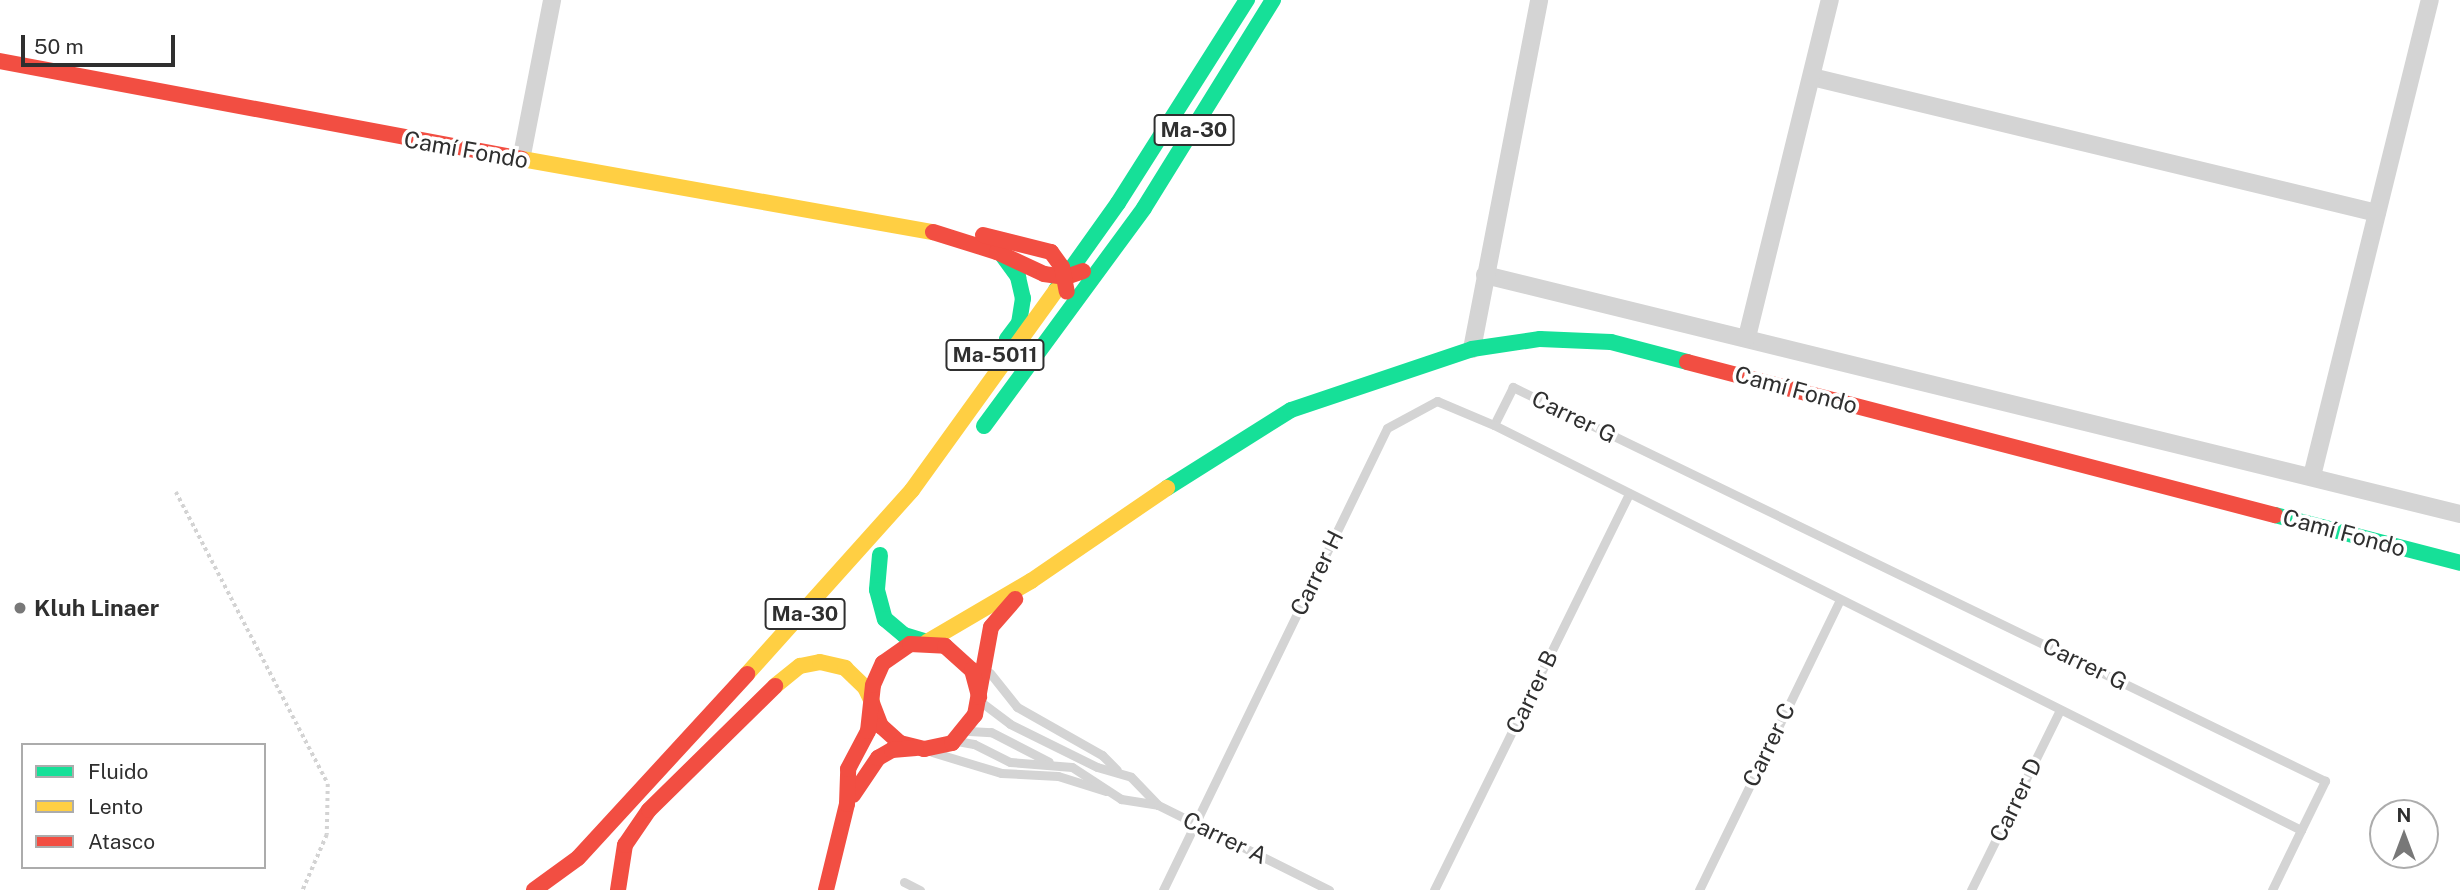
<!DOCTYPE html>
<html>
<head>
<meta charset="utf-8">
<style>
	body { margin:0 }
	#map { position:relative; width:2460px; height:890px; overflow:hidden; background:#fff; font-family:"Public Sans",sans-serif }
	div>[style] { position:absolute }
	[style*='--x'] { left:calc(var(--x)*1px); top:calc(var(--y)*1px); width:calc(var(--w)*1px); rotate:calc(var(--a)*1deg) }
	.path>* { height:3.5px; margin-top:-1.75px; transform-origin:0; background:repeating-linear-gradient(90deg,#d3d3d3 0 3.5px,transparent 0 7px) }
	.lane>* { height:9px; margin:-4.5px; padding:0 4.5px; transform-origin:4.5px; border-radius:4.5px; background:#d4d4d4 }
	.street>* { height:18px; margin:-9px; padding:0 9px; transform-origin:9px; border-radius:9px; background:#d4d4d4 }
	.fast>* { height:16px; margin:-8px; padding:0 8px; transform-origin:8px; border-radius:8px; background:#16e098 }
	.slow>* { height:16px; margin:-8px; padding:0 8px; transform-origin:8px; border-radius:8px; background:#ffcf43 }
	.jam>* { height:16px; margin:-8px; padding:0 8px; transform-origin:8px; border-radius:8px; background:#f24e42 }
	.dots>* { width:19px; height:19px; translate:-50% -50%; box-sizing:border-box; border:4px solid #fff; border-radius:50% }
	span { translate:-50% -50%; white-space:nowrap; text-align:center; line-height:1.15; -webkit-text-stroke:7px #fff; paint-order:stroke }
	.shield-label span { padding:2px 5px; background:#fff; border:2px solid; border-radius:5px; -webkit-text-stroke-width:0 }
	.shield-label { font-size:21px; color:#2f2f2f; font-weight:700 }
	.street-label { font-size:23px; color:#2f2f2f }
	.poi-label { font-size:23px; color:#2f2f2f; font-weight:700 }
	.left { translate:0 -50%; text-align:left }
	.legend { position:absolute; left:21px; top:743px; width:245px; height:126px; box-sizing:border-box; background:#fff; border:2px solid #acacac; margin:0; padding:9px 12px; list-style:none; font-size:21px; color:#2f2f2f }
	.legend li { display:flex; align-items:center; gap:14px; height:35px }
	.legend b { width:35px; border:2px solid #acacac }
	.north { position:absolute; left:2369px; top:799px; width:70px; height:70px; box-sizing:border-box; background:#fff; border:2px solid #acacac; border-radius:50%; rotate:0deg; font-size:19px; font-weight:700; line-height:28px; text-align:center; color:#2f2f2f }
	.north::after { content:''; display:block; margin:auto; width:24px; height:32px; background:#787878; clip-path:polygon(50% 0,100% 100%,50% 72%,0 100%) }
	.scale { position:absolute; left:21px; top:35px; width:154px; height:32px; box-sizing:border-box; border:4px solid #2f2f2f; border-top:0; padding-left:9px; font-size:21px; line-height:24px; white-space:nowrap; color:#2f2f2f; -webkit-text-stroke:5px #fff; paint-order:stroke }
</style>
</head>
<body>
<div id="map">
	<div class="path">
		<i style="--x:176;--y:492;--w:329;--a:62.5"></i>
		<i style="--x:328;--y:784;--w:51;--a:91.1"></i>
		<i style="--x:327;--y:835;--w:60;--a:113.6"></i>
	</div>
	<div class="lane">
		<i style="--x:990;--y:673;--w:43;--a:51.5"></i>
		<i style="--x:1017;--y:707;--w:98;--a:29.5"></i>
		<i style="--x:1102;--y:755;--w:21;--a:45"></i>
		<i style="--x:981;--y:702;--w:36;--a:37"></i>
		<i style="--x:1010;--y:724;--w:97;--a:26.3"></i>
		<i style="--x:1097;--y:767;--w:35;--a:16"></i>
		<i style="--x:1131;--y:777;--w:39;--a:46"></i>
		<i style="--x:969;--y:731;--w:22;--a:3"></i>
		<i style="--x:991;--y:732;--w:65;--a:27.3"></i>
		<i style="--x:957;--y:741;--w:17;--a:10"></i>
		<i style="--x:974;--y:744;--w:40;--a:26.6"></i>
		<i style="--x:1010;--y:762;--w:62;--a:4.6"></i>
		<i style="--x:1072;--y:767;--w:59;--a:33.1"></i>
		<i style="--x:1121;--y:799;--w:37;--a:9"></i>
		<i style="--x:1158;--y:805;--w:191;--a:26.4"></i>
		<i style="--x:932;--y:752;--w:72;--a:16.9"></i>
		<i style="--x:1001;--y:773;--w:57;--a:3"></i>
		<i style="--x:1058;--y:776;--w:50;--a:17.4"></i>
		<i style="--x:904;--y:882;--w:18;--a:27"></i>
		<i style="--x:1163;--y:890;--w:513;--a:-64.13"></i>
		<i style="--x:1387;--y:428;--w:57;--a:-28.4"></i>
		<i style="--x:1437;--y:401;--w:62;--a:22.8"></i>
		<i style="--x:1434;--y:890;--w:442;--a:-63.8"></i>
		<i style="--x:1699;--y:890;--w:322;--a:-64.1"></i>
		<i style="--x:1971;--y:890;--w:201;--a:-63.7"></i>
		<i style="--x:2272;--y:890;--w:67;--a:-64.2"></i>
		<i style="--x:2301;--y:830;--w:55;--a:-63.9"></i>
		<i style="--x:2325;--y:781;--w:903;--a:-154.12"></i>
		<i style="--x:1513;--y:387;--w:42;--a:116.6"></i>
		<i style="--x:1494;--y:425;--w:903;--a:26.65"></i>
	</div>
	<div class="street">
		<i style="--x:1812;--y:77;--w:581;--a:13.53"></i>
		<i style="--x:521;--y:160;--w:163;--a:-79"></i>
		<i style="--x:1485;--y:275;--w:1004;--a:13.77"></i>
		<i style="--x:1747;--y:337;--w:347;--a:-76.2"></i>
		<i style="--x:1472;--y:349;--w:355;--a:-79.1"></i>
		<i style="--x:2312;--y:476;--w:490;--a:-76.1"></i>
	</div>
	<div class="fast">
		<i style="--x:1003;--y:256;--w:26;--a:54"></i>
		<i style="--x:1018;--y:277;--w:22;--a:77"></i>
		<i style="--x:1023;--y:298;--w:25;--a:99"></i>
		<i style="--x:1019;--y:323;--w:20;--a:127"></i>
		<i style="--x:1056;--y:290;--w:107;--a:-54.5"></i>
		<i style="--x:1118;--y:203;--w:241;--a:-57.6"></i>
		<i style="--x:984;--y:426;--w:270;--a:-53.7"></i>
		<i style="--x:1144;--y:208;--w:245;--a:-58.2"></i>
		<i style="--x:1167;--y:488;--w:146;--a:-32.2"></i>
		<i style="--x:1291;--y:410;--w:191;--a:-18.6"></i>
		<i style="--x:1472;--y:349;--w:69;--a:-8.4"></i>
		<i style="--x:1540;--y:339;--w:71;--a:2.4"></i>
		<i style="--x:1611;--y:342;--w:79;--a:14.7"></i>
		<i style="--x:2275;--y:515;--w:191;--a:14.5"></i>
		<i style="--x:880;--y:555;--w:35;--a:95"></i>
		<i style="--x:877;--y:590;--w:30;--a:75"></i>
		<i style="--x:885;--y:619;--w:25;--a:40"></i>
		<i style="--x:904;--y:635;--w:24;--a:17"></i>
	</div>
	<div class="slow">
		<i style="--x:522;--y:159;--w:417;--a:10.1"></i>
		<i style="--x:927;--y:642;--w:121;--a:-30.4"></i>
		<i style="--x:1031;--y:581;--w:165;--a:-34.4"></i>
		<i style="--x:747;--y:674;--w:247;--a:-48.1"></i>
		<i style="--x:912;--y:490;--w:246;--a:-54.2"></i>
		<i style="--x:775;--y:686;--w:32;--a:-39"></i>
		<i style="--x:800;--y:666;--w:20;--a:-11"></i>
		<i style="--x:820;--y:662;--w:26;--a:13"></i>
		<i style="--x:845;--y:668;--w:28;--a:44"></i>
		<i style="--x:865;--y:687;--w:17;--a:65"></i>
	</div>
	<div class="jam">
		<i style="--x:0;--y:61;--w:531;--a:10.63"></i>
		<i style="--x:933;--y:232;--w:67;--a:17.4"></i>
		<i style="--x:997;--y:252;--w:52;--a:25.1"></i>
		<i style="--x:1044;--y:274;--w:22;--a:8"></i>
		<i style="--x:1066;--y:277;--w:18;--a:-19"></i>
		<i style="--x:983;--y:235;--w:70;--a:14"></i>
		<i style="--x:1051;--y:252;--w:19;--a:54"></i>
		<i style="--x:1062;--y:267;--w:25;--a:79"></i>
		<i style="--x:1687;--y:362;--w:608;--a:14.59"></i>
		<i style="--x:872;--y:703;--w:25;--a:69"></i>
		<i style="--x:881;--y:726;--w:25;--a:42"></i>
		<i style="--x:900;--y:743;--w:25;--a:14"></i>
		<i style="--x:924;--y:749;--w:29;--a:-12"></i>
		<i style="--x:952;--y:743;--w:36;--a:-51"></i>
		<i style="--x:975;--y:715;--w:89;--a:-79.7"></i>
		<i style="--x:991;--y:627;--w:37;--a:-49"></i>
		<i style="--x:853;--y:795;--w:45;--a:-56"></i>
		<i style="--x:878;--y:758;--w:16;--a:-30"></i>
		<i style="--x:892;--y:750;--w:24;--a:-5"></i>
		<i style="--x:534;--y:890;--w:54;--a:-36"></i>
		<i style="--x:578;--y:858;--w:250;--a:-47.4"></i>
		<i style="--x:618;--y:890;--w:46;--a:-81.2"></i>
		<i style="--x:625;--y:845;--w:42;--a:-55.6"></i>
		<i style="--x:649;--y:810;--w:177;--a:-44.5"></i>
		<i style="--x:826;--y:890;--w:89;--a:-76.3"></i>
		<i style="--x:847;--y:804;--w:35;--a:-88"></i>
		<i style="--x:848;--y:769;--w:43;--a:-62.2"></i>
		<i style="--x:868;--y:731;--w:46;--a:-83.8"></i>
		<i style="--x:873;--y:685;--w:24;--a:-66"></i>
		<i style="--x:883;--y:663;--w:33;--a:-35"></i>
		<i style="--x:910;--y:644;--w:35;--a:3"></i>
		<i style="--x:945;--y:646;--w:36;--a:42"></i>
		<i style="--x:972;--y:670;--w:28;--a:75"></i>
	</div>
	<div class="dots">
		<i style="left:20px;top:608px;background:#787878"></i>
	</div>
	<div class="shield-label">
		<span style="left:1194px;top:130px">Ma-30</span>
		<span style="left:995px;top:355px">Ma-5011</span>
		<span style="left:805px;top:614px">Ma-30</span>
	</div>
	<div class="street-label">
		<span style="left:466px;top:150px;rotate:10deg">Camí Fondo</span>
		<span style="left:1796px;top:390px;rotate:15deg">Camí Fondo</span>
		<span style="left:1574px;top:417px;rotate:26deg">Carrer G</span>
		<span style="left:2344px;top:533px;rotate:15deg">Camí Fondo</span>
		<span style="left:1317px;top:573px;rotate:-64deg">Carrer H</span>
		<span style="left:2085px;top:664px;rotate:26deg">Carrer G</span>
		<span style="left:1532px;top:692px;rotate:-64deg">Carrer B</span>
		<span style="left:1769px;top:745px;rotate:-64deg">Carrer C</span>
		<span style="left:2016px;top:800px;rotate:-64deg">Carrer D</span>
		<span style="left:1225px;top:838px;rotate:26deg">Carrer A</span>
	</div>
	<div class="poi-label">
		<span class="left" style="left:34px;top:608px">Kluh Linaer</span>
	</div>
	<ul class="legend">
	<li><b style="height:9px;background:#16e098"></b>Fluido</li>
	<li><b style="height:9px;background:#ffcf43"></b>Lento</li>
	<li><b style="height:9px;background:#f24e42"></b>Atasco</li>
	</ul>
	<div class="north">N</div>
	<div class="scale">50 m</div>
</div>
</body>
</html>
